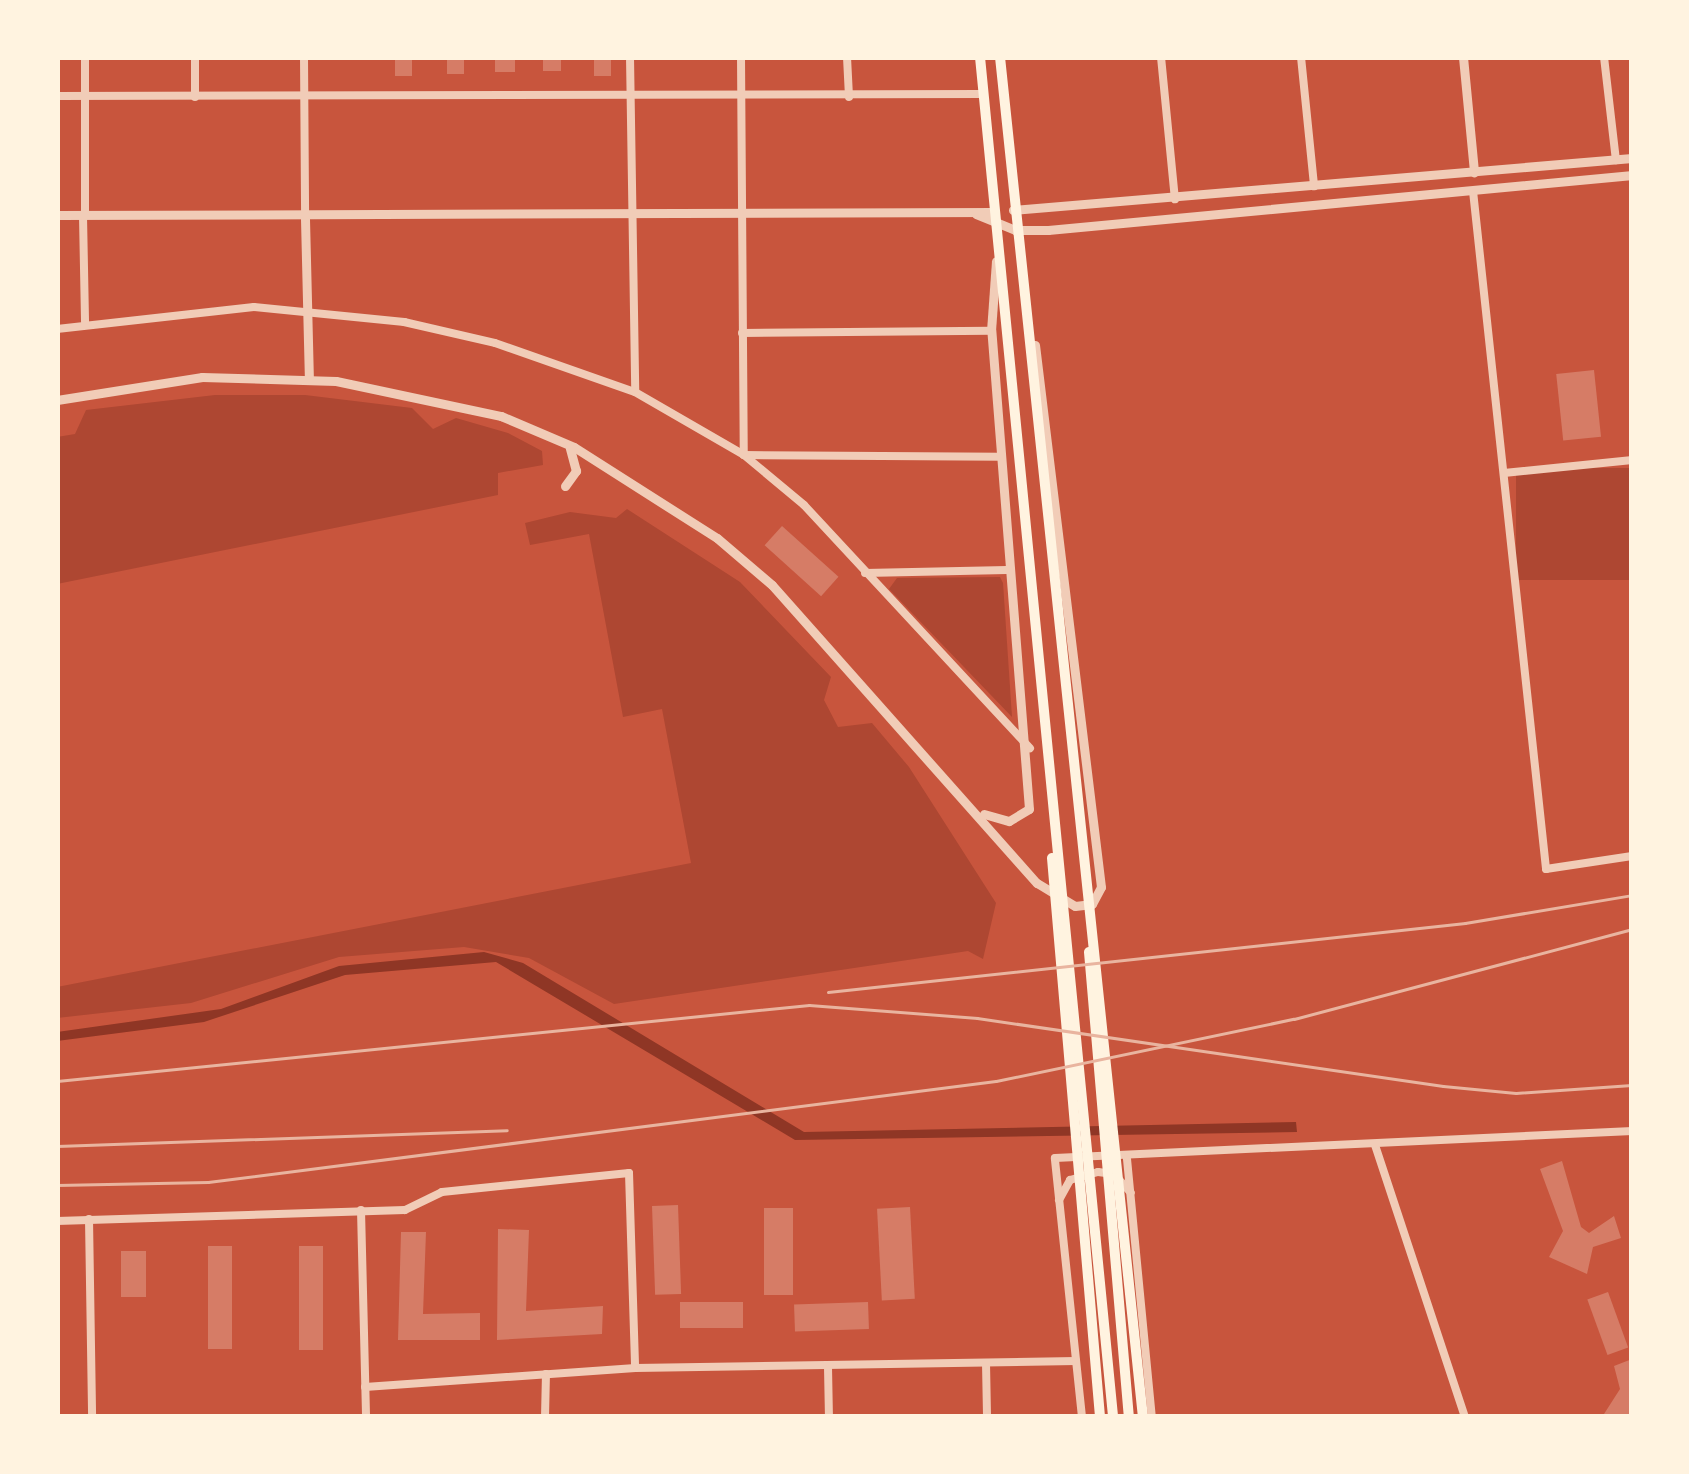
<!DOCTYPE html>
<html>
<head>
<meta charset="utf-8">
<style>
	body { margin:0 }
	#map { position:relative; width:1689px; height:1474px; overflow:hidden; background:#c8553d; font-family:Rubik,sans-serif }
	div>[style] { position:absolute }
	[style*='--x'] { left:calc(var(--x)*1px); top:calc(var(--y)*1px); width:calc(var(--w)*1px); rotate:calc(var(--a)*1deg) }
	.green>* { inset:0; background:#ae4732; transform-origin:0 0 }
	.water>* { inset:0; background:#8f3625 }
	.building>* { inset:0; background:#d67c66; transform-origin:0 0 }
	.minor>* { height:8px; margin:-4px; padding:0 4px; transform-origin:4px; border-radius:4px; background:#f1ccb7 }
	.tertiary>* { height:9px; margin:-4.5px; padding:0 4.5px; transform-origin:4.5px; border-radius:4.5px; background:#f1ccb7 }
	.secondary>* { height:10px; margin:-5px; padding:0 5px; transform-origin:5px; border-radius:5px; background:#fff3e0 }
	.rail>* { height:3px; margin:-1.5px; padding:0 1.5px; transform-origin:1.5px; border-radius:1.5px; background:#e9b49f }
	span { translate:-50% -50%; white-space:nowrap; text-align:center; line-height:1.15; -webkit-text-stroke:12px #fff3e0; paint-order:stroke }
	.frame { position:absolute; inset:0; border:60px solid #fff3e0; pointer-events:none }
</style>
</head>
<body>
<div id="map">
	<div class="green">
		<i style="clip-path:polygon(215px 395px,305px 395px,412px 408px,433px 429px,456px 418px,508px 433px,542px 451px,543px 465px,498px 473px,498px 495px,57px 584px,57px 437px,75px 434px,86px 410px)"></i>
		<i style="left:1632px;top:468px;width:112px;height:116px;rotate:90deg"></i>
		<i style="clip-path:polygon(627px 509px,740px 582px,831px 677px,824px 700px,838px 727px,872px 723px,909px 767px,996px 903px,983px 959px,968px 951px,614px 1004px,529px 958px,464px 947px,339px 957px,191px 1003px,57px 1018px,57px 987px,691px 863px,662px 709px,623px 717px,589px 534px,530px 545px,525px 523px,570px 512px,616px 518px)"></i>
		<i style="clip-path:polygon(1000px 577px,1003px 583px,1012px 717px,889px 589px,897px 578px)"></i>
	</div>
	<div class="water">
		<i style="clip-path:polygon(484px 952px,523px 963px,804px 1132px,1296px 1122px,1297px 1132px,795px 1140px,496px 962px,345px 975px,204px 1022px,57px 1041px,57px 1032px,221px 1009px,339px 966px)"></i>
	</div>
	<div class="building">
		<i style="left:395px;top:57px;width:17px;height:19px"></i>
		<i style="left:447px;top:57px;width:17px;height:17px"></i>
		<i style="left:495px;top:57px;width:20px;height:15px"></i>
		<i style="left:543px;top:57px;width:18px;height:14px"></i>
		<i style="left:594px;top:57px;width:17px;height:19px"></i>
		<i style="left:1594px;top:370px;width:67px;height:38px;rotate:84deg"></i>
		<i style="left:782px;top:526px;width:76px;height:26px;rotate:42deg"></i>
		<i style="clip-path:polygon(1562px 1161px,1581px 1227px,1589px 1233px,1614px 1216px,1621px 1238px,1593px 1247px,1587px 1274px,1549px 1257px,1563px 1231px,1540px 1169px)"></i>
		<i style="left:678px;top:1205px;width:89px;height:26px;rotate:88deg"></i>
		<i style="left:910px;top:1207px;width:92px;height:33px;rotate:87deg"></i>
		<i style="left:764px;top:1208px;width:29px;height:87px"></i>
		<i style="clip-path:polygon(498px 1229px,529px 1230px,526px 1311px,603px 1306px,602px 1334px,497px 1340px)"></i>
		<i style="clip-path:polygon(401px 1232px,426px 1232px,423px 1314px,480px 1313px,480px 1340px,398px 1340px)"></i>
		<i style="left:208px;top:1246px;width:24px;height:103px"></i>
		<i style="left:299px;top:1246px;width:24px;height:104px"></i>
		<i style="left:121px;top:1251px;width:25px;height:46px"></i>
		<i style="left:1608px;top:1292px;width:59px;height:22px;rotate:70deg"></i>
		<i style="left:743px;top:1302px;width:26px;height:63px;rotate:90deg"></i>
		<i style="left:868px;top:1302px;width:27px;height:74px;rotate:88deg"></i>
		<i style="clip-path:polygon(1632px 1359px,1632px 1417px,1611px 1417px,1604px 1414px,1620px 1389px,1614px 1366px)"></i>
	</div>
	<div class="minor">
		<i style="--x:85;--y:57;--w:159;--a:90"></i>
		<i style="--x:304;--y:57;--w:161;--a:89.6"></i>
		<i style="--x:630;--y:57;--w:334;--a:89.1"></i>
		<i style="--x:741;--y:57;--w:398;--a:89.6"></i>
		<i style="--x:744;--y:455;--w:257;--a:0.4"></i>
		<i style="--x:847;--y:57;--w:40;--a:87.1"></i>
		<i style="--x:1161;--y:57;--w:143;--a:84.4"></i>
		<i style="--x:1301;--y:57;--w:130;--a:84.2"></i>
		<i style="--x:1604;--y:57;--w:104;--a:83.4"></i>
		<i style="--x:57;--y:96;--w:926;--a:-0.12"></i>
		<i style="--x:195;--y:97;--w:40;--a:-90"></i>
		<i style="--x:1473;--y:191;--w:682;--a:83.85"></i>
		<i style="--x:1546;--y:869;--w:87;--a:-8.6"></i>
		<i style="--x:83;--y:216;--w:108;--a:88.9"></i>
		<i style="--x:57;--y:329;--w:198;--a:-6.4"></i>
		<i style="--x:254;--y:307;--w:151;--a:5.7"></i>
		<i style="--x:404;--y:322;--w:93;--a:13"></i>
		<i style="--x:495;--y:343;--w:148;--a:19.3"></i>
		<i style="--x:635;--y:392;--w:126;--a:30"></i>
		<i style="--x:744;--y:455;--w:78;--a:39.8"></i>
		<i style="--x:804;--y:505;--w:332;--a:47.1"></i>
		<i style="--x:742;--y:333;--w:249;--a:-0.5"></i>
		<i style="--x:1504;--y:473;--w:129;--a:-5.8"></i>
		<i style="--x:865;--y:573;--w:142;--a:-1.2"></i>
		<i style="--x:1375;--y:1145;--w:287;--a:71.7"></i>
		<i style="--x:1127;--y:1159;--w:259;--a:84.5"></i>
		<i style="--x:1059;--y:1200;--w:23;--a:-61"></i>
		<i style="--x:1070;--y:1180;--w:29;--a:-16"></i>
		<i style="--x:1098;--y:1172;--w:16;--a:7"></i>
		<i style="--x:1114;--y:1174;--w:25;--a:48"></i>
		<i style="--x:361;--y:1210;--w:207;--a:88.6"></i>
		<i style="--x:89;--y:1219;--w:198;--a:89.1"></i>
		<i style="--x:57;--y:1221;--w:348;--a:-1.8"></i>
		<i style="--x:405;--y:1210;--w:41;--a:-25.9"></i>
		<i style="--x:442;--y:1192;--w:188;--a:-5.8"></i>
		<i style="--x:629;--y:1173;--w:195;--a:88.2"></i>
		<i style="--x:986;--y:1363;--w:54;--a:88.9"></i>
		<i style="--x:828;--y:1367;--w:50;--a:88.9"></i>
		<i style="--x:365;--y:1387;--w:271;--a:-4"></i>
		<i style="--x:635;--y:1368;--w:441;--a:-0.9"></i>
		<i style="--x:545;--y:1417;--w:43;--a:-88.7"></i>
		<i style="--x:1082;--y:1417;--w:260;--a:-96"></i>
		<i style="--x:1055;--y:1158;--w:578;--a:-2.68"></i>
	</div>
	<div class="tertiary">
		<i style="--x:1463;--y:57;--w:116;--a:84.5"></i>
		<i style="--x:1013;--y:210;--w:621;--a:-4.8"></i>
		<i style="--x:976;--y:214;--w:42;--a:22.3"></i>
		<i style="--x:1015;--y:230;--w:33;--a:0"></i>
		<i style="--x:1048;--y:230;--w:587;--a:-5.38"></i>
		<i style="--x:57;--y:215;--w:937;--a:-0.18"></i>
		<i style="--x:305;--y:219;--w:160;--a:88.6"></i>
		<i style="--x:57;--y:400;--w:147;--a:-9"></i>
		<i style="--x:202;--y:377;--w:134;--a:1.7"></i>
		<i style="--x:336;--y:381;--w:169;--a:12"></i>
		<i style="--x:501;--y:416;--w:79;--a:23"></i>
		<i style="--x:574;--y:447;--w:169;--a:32.5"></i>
		<i style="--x:717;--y:538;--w:72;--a:40.5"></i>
		<i style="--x:772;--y:585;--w:399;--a:48.4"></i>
		<i style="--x:1037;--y:883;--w:44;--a:31.2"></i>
		<i style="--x:1075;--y:906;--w:17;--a:-7"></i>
		<i style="--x:1092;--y:904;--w:19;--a:-62"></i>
		<i style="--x:1101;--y:887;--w:546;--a:-96.94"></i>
		<i style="--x:565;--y:486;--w:19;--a:-54"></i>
		<i style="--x:576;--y:471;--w:24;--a:-105"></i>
		<i style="--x:984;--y:814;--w:26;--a:16"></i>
		<i style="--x:1009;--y:821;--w:23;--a:-31"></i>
		<i style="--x:1029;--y:809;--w:480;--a:-94.5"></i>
		<i style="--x:991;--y:331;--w:70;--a:-85.9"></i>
	</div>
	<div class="secondary">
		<i style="--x:980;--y:57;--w:1366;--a:84.41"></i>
		<i style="--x:1000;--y:57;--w:1367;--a:84"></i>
		<i style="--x:1052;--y:858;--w:561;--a:85.09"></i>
		<i style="--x:1089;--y:952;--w:467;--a:85.1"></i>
	</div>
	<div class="rail">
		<i style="--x:828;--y:992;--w:641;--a:-6.18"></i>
		<i style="--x:1465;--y:923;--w:169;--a:-9.5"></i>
		<i style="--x:57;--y:1081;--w:756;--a:-5.77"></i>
		<i style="--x:809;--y:1005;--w:169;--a:4.4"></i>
		<i style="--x:977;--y:1018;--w:471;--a:8.3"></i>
		<i style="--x:1443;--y:1086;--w:73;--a:5.5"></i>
		<i style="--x:1516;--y:1093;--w:116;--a:-3.9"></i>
		<i style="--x:57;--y:1146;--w:450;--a:-2"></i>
		<i style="--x:57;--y:1185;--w:151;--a:-1.1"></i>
		<i style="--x:208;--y:1182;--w:794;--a:-7.3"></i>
		<i style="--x:996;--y:1081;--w:304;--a:-11.8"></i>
		<i style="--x:1294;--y:1019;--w:350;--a:-14.9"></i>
	</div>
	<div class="frame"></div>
</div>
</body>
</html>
